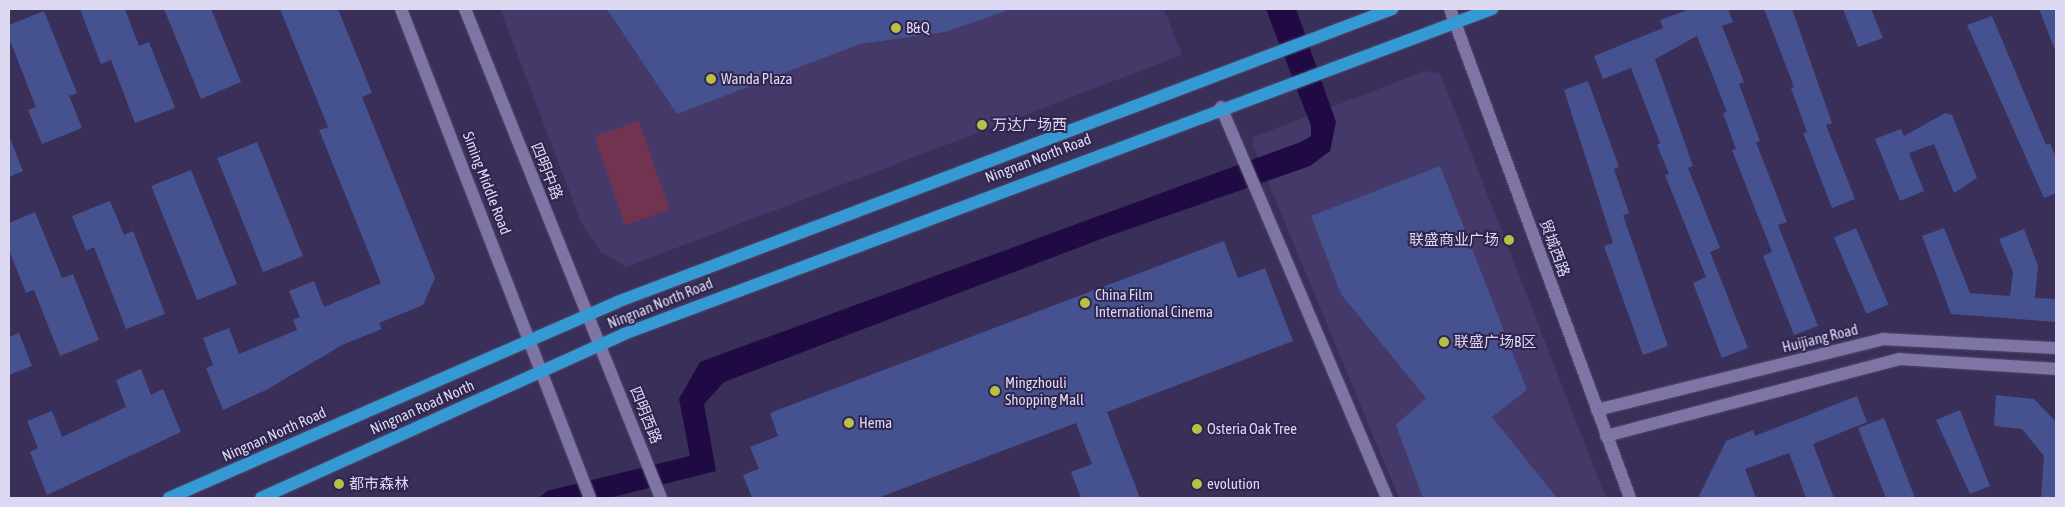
<!DOCTYPE html>
<html>
<head>
<meta charset="utf-8">
<style>
	body { margin:0 }
	#map { position:relative; width:2065px; height:507px; overflow:hidden; background:#392f59; font-family:"Asap Condensed","Noto Sans SC",sans-serif }
	div>[style] { position:absolute }
	[style*='--x'] { left:calc(var(--x)*1px); top:calc(var(--y)*1px); width:calc(var(--w)*1px); rotate:calc(var(--a)*1deg) }
	.built>* { inset:0; background:#443969 }
	.green>* { inset:0; background:#713350; transform-origin:0 0 }
	.water>* { inset:0; background:#1f0a44 }
	.building>* { inset:0; background:#45528f; transform-origin:0 0 }
	.roads { filter:drop-shadow(0 0 1px #52496c) drop-shadow(0 0 1px #52496c) }
	.street>* { height:12px; margin:-6px; padding:0 6px; transform-origin:6px; border-radius:6px; background:#7e75a5 }
	.secondary>* { height:12px; margin:-6px; padding:0 6px; transform-origin:6px; border-radius:6px; background:#7e75a5 }
	.primary>* { height:12px; margin:-6px; padding:0 6px; transform-origin:6px; border-radius:6px; background:#359ad3 }
	.dots>* { width:14px; height:14px; translate:-50% -50%; box-sizing:border-box; border:2px solid #2f254e; border-radius:50% }
	span { translate:-50% -50%; white-space:nowrap; text-align:center; line-height:1.15; -webkit-text-stroke:4px #2f254e; paint-order:stroke }
	.poi-label { font-size:15px; color:#ddd9f3 }
	.left { translate:0 -50%; text-align:left }
	.right { translate:-100% -50%; text-align:right }
	.street-label { font-size:15px; color:#ddd9f3 }
	.frame { position:absolute; inset:0; border:10px solid #ddd9f3; pointer-events:none }
</style>
</head>
<body>
<div id="map">
	<div class="built">
		<i style="clip-path:polygon(500px 9px,1164px 9px,1182px 55px,626px 267px,600px 251px,581px 222px)"></i>
		<i style="clip-path:polygon(1425px 71px,1440px 73px,1606px 498px,1399px 498px,1253px 146px,1253px 137px)"></i>
	</div>
	<div class="green">
		<i style="left:639px;top:121px;width:94px;height:47px;rotate:71deg"></i>
	</div>
	<div class="water">
		<i style="clip-path:polygon(1266px 9px,1296px 9px,1336px 122px,1330px 151px,1310px 166px,1109px 236px,724px 382px,704px 404px,716px 471px,609px 498px,539px 498px,547px 491px,690px 456px,679px 399px,700px 362px,1301px 142px,1311px 136px,1311px 126px)"></i>
	</div>
	<div class="building">
		<i style="clip-path:polygon(80px 9px,125px 9px,139px 46px,149px 42px,175px 108px,135px 123px,111px 60px,101px 64px)"></i>
		<i style="clip-path:polygon(164px 9px,211px 9px,241px 82px,201px 99px)"></i>
		<i style="clip-path:polygon(280px 9px,338px 9px,372px 93px,362px 97px,435px 278px,423px 305px,379px 323px,382px 329px,342px 345px,268px 389px,223px 410px,206px 368px,213px 365px,203px 338px,229px 328px,239px 354px,297px 330px,293px 320px,300px 317px,289px 291px,314px 281px,324px 307px,381px 283px,319px 130px,328px 127px)"></i>
		<i style="clip-path:polygon(607px 9px,1006px 9px,1006px 11px,945px 32px,860px 44px,677px 114px)"></i>
		<i style="clip-path:polygon(1690px 9px,1728px 9px,1733px 22px,1722px 26px,1744px 82px,1739px 84px,1760px 141px,1756px 142px,1787px 222px,1778px 225px,1818px 326px,1794px 335px,1763px 256px,1772px 252px,1732px 150px,1736px 149px,1723px 113px,1727px 112px,1697px 36px,1655px 59px,1693px 166px,1688px 168px,1720px 248px,1710px 252px,1748px 348px,1722px 358px,1693px 283px,1706px 277px,1665px 175px,1669px 174px,1657px 145px,1660px 143px,1631px 68px,1603px 79px,1594px 56px,1663px 28px,1660px 20px)"></i>
		<i style="clip-path:polygon(1764px 9px,1792px 9px,1832px 123px,1826px 125px,1855px 199px,1832px 208px,1803px 133px,1807px 132px,1791px 88px,1794px 87px)"></i>
		<i style="clip-path:polygon(1843px 9px,1871px 9px,1883px 38px,1858px 47px)"></i>
		<i style="clip-path:polygon(2039px 9px,2056px 9px,2056px 50px,2055px 50px)"></i>
		<i style="clip-path:polygon(44px 11px,77px 93px,69px 96px,82px 128px,42px 144px,28px 110px,36px 107px,9px 38px,9px 25px)"></i>
		<i style="clip-path:polygon(1992px 16px,2046px 145px,2050px 143px,2056px 158px,2056px 193px,2044px 198px,1967px 25px)"></i>
		<i style="clip-path:polygon(1588px 81px,1619px 167px,1614px 169px,1629px 213px,1623px 215px,1668px 346px,1643px 355px,1604px 246px,1613px 243px,1564px 90px)"></i>
		<i style="clip-path:polygon(1945px 113px,1952px 115px,1977px 178px,1954px 193px,1934px 144px,1909px 153px,1924px 191px,1900px 201px,1875px 139px,1901px 129px,1904px 136px)"></i>
		<i style="clip-path:polygon(9px 136px,23px 171px,9px 177px)"></i>
		<i style="left:257px;top:142px;width:123px;height:43px;rotate:68deg"></i>
		<i style="clip-path:polygon(1440px 166px,1527px 390px,1492px 417px,1557px 498px,1423px 498px,1396px 425px,1426px 398px,1341px 294px,1311px 216px)"></i>
		<i style="left:191px;top:170px;width:123px;height:43px;rotate:68deg"></i>
		<i style="clip-path:polygon(110px 201px,124px 235px,133px 231px,165px 314px,126px 329px,94px 247px,86px 251px,72px 216px)"></i>
		<i style="clip-path:polygon(35px 212px,62px 278px,73px 274px,99px 340px,60px 356px,34px 290px,26px 293px,9px 250px,9px 223px)"></i>
		<i style="left:1856px;top:228px;width:83px;height:24px;rotate:67deg"></i>
		<i style="clip-path:polygon(1944px 228px,1970px 293px,2010px 296px,2013px 272px,1999px 239px,2024px 229px,2038px 266px,2035px 298px,2056px 299px,2056px 322px,1951px 314px,1922px 236px)"></i>
		<i style="clip-path:polygon(1224px 241px,1238px 278px,1265px 268px,1293px 341px,1107px 412px,1140px 498px,1081px 498px,1071px 472px,1092px 464px,1076px 423px,878px 498px,752px 498px,743px 475px,759px 469px,750px 447px,778px 436px,770px 413px)"></i>
		<i style="clip-path:polygon(19px 333px,32px 366px,9px 375px,9px 337px)"></i>
		<i style="clip-path:polygon(141px 369px,151px 395px,163px 389px,181px 432px,47px 495px,30px 452px,38px 448px,27px 421px,52px 411px,62px 437px,126px 407px,116px 380px)"></i>
		<i style="clip-path:polygon(1996px 395px,2034px 399px,2056px 422px,2056px 498px,2041px 498px,2044px 456px,2022px 429px,1994px 426px)"></i>
		<i style="clip-path:polygon(1857px 396px,1867px 422px,1813px 444px,1834px 498px,1806px 498px,1789px 453px,1745px 469px,1756px 498px,1698px 498px,1726px 441px,1753px 430px,1755px 436px)"></i>
		<i style="clip-path:polygon(1960px 410px,1990px 486px,1970px 494px,1936px 420px)"></i>
		<i style="clip-path:polygon(1884px 418px,1915px 498px,1886px 498px,1858px 428px)"></i>
	</div>
	<div class="roads">
		<div class="street">
			<i style="--x:1597;--y:410;--w:295;--a:-13.9"></i>
			<i style="--x:1883;--y:339;--w:173;--a:3"></i>
			<i style="--x:1606;--y:436;--w:303;--a:-14.7"></i>
			<i style="--x:1899;--y:359;--w:157;--a:3.6"></i>
		</div>
		<div class="secondary">
			<i style="--x:401;--y:9;--w:524;--a:68.87"></i>
			<i style="--x:465;--y:9;--w:527;--a:68.16"></i>
			<i style="--x:1450;--y:9;--w:521;--a:69.79"></i>
			<i style="--x:1221;--y:107;--w:425;--a:67"></i>
		</div>
		<div class="primary">
			<i style="--x:169;--y:498;--w:489;--a:-23.6"></i>
			<i style="--x:617;--y:302;--w:829;--a:-20.71"></i>
			<i style="--x:261;--y:498;--w:398;--a:-24.3"></i>
			<i style="--x:624;--y:334;--w:927;--a:-20.53"></i>
		</div>
	</div>
	<div class="dots">
		<i style="left:896px;top:28px;background:#b9c046"></i>
		<i style="left:711px;top:79px;background:#b9c046"></i>
		<i style="left:982px;top:125px;background:#b9c046"></i>
		<i style="left:1509px;top:240px;background:#b9c046"></i>
		<i style="left:1085px;top:303px;background:#b9c046"></i>
		<i style="left:1444px;top:342px;background:#b9c046"></i>
		<i style="left:995px;top:391px;background:#b9c046"></i>
		<i style="left:849px;top:423px;background:#b9c046"></i>
		<i style="left:1197px;top:429px;background:#b9c046"></i>
		<i style="left:339px;top:484px;background:#b9c046"></i>
		<i style="left:1197px;top:484px;background:#b9c046"></i>
	</div>
	<div class="poi-label">
		<span class="left" style="left:906px;top:28px">B&amp;Q</span>
		<span class="left" style="left:721px;top:79px">Wanda Plaza</span>
		<span class="left" style="left:992px;top:125px">万达广场西</span>
		<span class="right" style="left:1499px;top:240px">联盛商业广场</span>
		<span class="left" style="left:1095px;top:303px">China Film<br>International Cinema</span>
		<span class="left" style="left:1454px;top:342px">联盛广场B区</span>
		<span class="left" style="left:1005px;top:391px">Mingzhouli<br>Shopping Mall</span>
		<span class="left" style="left:859px;top:423px">Hema</span>
		<span class="left" style="left:1207px;top:429px">Osteria Oak Tree</span>
		<span class="left" style="left:349px;top:484px">都市森林</span>
		<span class="left" style="left:1207px;top:484px">evolution</span>
	</div>
	<div class="street-label">
		<span style="left:1038px;top:158px;rotate:-21deg">Ningnan North Road</span>
		<span style="left:547px;top:171px;rotate:68deg">四明中路</span>
		<span style="left:487px;top:183px;rotate:69deg">Siming Middle Road</span>
		<span style="left:1555px;top:248px;rotate:70deg">贸城西路</span>
		<span style="left:660px;top:303px;rotate:-22deg">Ningnan North Road</span>
		<span style="left:1820px;top:338px;rotate:-14deg">Huijiang Road</span>
		<span style="left:422px;top:407px;rotate:-24deg">Ningnan Road North</span>
		<span style="left:646px;top:415px;rotate:68deg">四明西路</span>
		<span style="left:274px;top:434px;rotate:-24deg">Ningnan North Road</span>
	</div>
	<div class="frame"></div>
</div>
</body>
</html>
